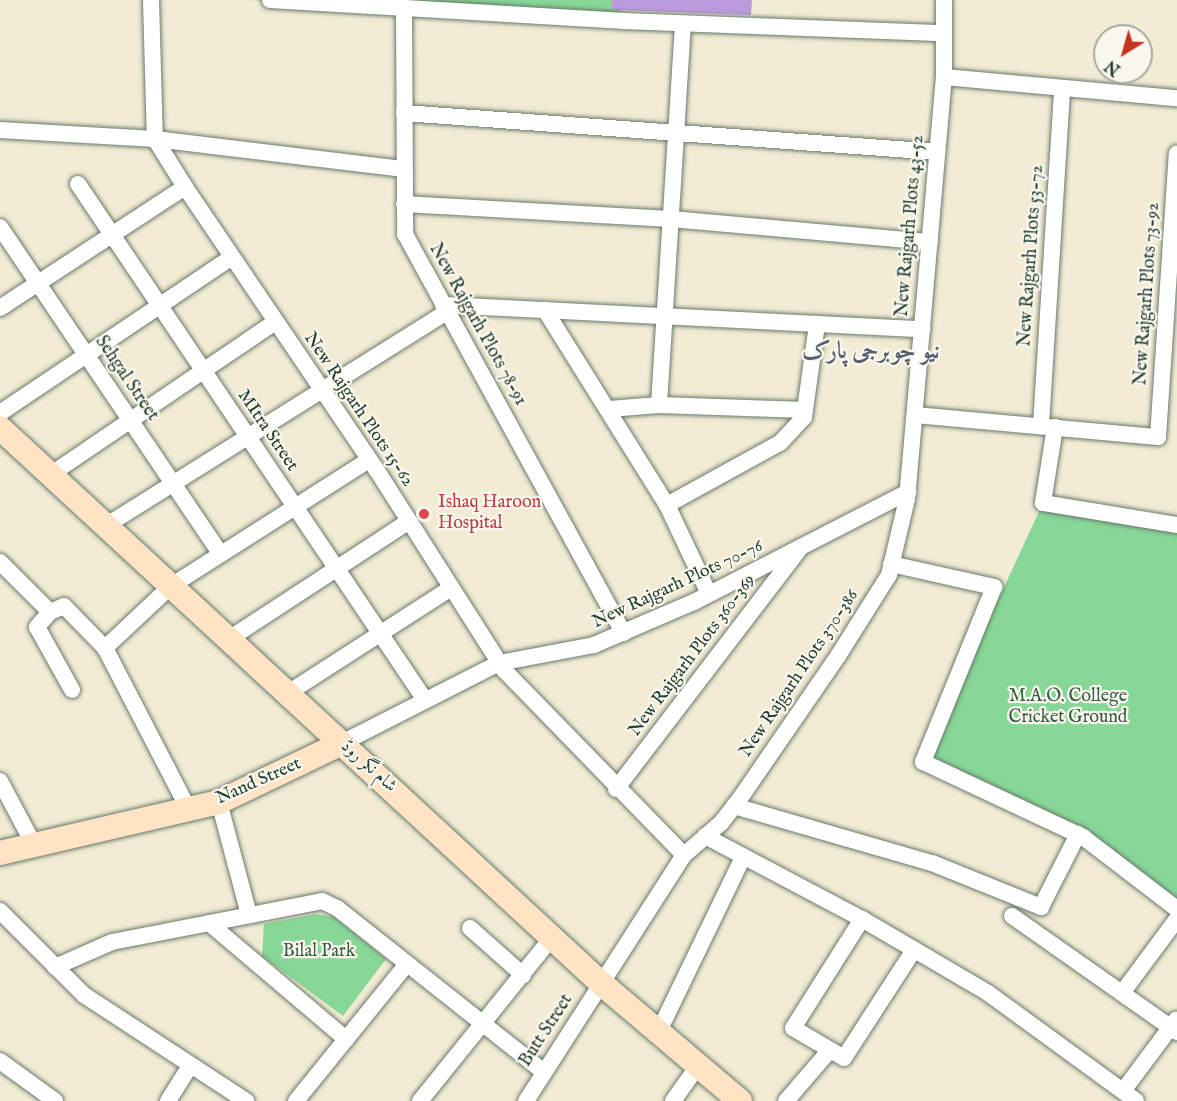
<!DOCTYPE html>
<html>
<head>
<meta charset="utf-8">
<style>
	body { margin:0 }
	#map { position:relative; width:1177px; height:1101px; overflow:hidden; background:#f2ecd4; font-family:"IM FELL English",Amiri,serif }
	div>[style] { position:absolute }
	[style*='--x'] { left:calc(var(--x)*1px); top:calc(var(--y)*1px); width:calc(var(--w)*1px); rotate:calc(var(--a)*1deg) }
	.green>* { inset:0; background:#87d898 }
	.building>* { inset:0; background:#bc9bdd }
	.roads { filter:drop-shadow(0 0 2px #697a6c) drop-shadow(0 0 2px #697a6c) }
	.street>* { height:16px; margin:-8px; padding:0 8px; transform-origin:8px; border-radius:8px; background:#fff }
	.secondary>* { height:24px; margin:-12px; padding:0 12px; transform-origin:12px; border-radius:12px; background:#fee4c5 }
	.dots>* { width:16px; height:16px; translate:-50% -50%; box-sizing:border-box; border:3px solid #fbf7ec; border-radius:50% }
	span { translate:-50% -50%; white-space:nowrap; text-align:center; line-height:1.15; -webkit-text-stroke:4.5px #fbf7ec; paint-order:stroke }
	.street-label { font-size:18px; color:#1f3d34 }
	.health-label { font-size:18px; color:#be3a42 }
	.left { translate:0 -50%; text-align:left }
	.park-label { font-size:18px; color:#345c48 }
	.district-label { font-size:24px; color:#565e6f; font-weight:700 }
	.north { position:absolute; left:1093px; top:24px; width:60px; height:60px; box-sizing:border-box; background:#fbf7ec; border:2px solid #a3ada2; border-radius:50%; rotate:217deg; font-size:16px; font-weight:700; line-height:24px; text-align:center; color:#1f3d34 }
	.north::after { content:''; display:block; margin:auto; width:21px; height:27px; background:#c8321e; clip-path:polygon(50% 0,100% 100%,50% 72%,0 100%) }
</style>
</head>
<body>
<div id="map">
	<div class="green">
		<i style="clip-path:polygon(249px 0,622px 0,621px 21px)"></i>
		<i style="clip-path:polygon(1043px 503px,1177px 525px,1177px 909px,1078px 834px,923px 762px)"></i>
		<i style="clip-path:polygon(316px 914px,334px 917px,386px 959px,343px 1016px,262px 956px,264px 924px)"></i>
	</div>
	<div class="building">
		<i style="clip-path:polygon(612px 0,752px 0,751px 15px,612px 10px)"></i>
	</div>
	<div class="roads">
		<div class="street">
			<i style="--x:151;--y:0;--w:139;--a:88.4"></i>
			<i style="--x:155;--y:139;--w:57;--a:58"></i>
			<i style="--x:185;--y:187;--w:341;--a:55.9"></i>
			<i style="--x:376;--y:469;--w:238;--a:57.5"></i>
			<i style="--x:504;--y:670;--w:258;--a:45.8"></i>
			<i style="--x:270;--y:0;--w:356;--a:3.4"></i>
			<i style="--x:625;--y:21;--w:317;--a:2.2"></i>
			<i style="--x:404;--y:8;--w:226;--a:89.7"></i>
			<i style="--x:405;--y:234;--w:455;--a:61.3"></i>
			<i style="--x:944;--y:77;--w:234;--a:5.2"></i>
			<i style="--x:404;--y:113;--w:534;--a:4.18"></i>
			<i style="--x:0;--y:130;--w:155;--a:3.3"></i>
			<i style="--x:155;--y:139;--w:251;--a:6.9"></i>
			<i style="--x:78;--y:184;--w:622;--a:56.08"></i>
			<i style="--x:404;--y:204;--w:267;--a:3.2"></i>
			<i style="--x:671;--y:219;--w:260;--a:5.1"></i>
			<i style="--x:0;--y:227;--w:393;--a:56"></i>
			<i style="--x:443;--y:305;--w:480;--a:2.9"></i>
			<i style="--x:0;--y:308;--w:221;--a:-33.2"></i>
			<i style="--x:545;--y:310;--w:230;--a:58"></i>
			<i style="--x:667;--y:505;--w:98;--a:64.7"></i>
			<i style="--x:659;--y:405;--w:382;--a:-86.4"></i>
			<i style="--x:609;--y:409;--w:50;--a:-4.6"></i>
			<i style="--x:659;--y:405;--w:146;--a:2"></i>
			<i style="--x:0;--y:413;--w:278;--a:-33.9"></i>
			<i style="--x:915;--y:415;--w:244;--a:5.2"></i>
			<i style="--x:1158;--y:437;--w:284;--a:-86.2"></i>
			<i style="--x:1041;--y:425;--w:337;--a:-86.4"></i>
			<i style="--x:1055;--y:427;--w:77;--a:99"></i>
			<i style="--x:1043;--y:503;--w:136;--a:9.3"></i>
			<i style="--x:50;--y:475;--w:272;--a:-34.2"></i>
			<i style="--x:667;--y:505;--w:129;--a:-28.8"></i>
			<i style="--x:780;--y:443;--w:35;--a:-47"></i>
			<i style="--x:804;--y:417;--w:94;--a:-82"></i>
			<i style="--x:107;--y:525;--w:401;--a:-32.1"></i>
			<i style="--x:0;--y:562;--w:71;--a:45"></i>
			<i style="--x:50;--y:612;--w:20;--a:131"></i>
			<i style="--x:37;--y:627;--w:72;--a:60.9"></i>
			<i style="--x:891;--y:564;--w:106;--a:12.6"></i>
			<i style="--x:994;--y:587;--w:189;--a:112.1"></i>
			<i style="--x:923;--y:762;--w:177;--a:25.1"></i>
			<i style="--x:1083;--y:837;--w:118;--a:37.5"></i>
			<i style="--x:50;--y:612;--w:15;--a:-23"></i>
			<i style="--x:64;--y:606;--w:59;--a:45.7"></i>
			<i style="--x:105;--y:648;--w:182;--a:62.6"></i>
			<i style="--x:229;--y:639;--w:215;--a:-33.2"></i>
			<i style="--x:105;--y:648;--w:91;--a:-43.2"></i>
			<i style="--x:171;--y:586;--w:235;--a:-32.5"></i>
			<i style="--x:288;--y:693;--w:194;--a:-32.8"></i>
			<i style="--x:342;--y:743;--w:176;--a:-27"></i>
			<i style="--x:499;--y:663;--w:97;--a:-10.7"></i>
			<i style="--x:594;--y:645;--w:109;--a:-23.3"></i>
			<i style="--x:694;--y:602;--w:241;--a:-27.2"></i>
			<i style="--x:0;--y:781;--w:72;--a:62"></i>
			<i style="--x:616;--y:789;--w:300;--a:-52.6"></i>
			<i style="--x:219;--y:802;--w:117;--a:75.1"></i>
			<i style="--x:734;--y:806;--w:206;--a:16.1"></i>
			<i style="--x:932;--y:863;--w:118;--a:22"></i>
			<i style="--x:1041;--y:907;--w:82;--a:-63.1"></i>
			<i style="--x:705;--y:836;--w:178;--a:27.9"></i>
			<i style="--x:862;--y:919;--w:146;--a:30.4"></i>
			<i style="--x:988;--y:993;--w:183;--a:36.1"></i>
			<i style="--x:0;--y:911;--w:119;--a:45"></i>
			<i style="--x:84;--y:995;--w:194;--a:33.2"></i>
			<i style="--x:1012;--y:916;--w:202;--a:35.1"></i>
			<i style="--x:862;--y:919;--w:129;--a:122.3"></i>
			<i style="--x:793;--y:1028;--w:59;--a:30.5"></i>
			<i style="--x:844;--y:1058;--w:129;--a:-57.1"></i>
			<i style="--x:209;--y:923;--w:180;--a:40.3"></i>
			<i style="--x:470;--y:928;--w:71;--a:41.6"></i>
			<i style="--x:55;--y:967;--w:62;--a:-23.7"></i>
			<i style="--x:112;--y:942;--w:214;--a:-11"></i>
			<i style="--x:322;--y:901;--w:17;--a:25"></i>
			<i style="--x:337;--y:908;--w:263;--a:38.4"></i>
			<i style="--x:1122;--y:993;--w:92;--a:-53.4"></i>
			<i style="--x:660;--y:1029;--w:191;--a:-64.2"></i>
			<i style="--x:0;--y:1061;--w:68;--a:36"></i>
			<i style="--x:1123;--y:1091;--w:89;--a:-53.3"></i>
			<i style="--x:168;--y:1101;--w:41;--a:-57.8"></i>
			<i style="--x:296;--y:1101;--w:176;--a:-51"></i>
			<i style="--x:420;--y:1101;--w:212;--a:-51.1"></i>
			<i style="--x:526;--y:1101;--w:292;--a:-57.3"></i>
			<i style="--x:684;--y:855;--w:49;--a:-40.9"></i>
			<i style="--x:721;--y:823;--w:29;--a:-52"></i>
			<i style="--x:739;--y:800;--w:175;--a:-55.5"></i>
			<i style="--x:838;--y:656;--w:96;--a:-57.8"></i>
			<i style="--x:889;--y:575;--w:78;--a:-76.7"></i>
			<i style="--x:907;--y:499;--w:424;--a:-85"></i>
			<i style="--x:944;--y:77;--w:77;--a:-90"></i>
			<i style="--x:673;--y:1101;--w:47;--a:-54.6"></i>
			<i style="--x:786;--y:1101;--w:67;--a:-49.2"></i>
		</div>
		<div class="secondary">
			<i style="--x:0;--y:428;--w:819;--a:42.73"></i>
			<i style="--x:602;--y:984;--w:181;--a:40.3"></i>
			<i style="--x:0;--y:853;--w:225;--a:-13.1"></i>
			<i style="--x:219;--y:802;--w:136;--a:-25.6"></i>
		</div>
	</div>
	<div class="dots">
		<i style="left:424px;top:514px;background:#e0444e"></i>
	</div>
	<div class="street-label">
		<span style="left:911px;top:226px;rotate:-85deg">New Rajgarh Plots 43-52</span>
		<span style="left:1032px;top:256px;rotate:-86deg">New Rajgarh Plots 53-72</span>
		<span style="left:1148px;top:294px;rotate:-86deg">New Rajgarh Plots 73-92</span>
		<span style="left:477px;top:325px;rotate:61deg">New Rajgarh Plots 78-91</span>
		<span style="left:126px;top:379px;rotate:56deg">Sehgal Street</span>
		<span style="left:358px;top:410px;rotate:56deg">New Rajgarh Plots 15-62</span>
		<span style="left:267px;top:431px;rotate:56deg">MItra Street</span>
		<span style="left:678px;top:585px;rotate:-25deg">New Rajgarh Plots 70-76</span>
		<span style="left:693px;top:656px;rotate:-53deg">New Rajgarh Plots 360-369</span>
		<span style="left:800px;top:674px;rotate:-56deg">New Rajgarh Plots 370-386</span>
		<span style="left:368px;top:767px;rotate:42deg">شام نگر روڈ</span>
		<span style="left:259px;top:782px;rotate:-24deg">Nand Street</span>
		<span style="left:547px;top:1031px;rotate:-57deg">Butt Street</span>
	</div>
	<div class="health-label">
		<span class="left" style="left:438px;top:514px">Ishaq Haroon<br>Hospital</span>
	</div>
	<div class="park-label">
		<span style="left:1068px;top:708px">M.A.O. College<br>Cricket Ground</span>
		<span style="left:319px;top:952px">Bilal Park</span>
	</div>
	<div class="district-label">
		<span style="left:871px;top:352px">نیو چوبرجی پارک</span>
	</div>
	<div class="north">N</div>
</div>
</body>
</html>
